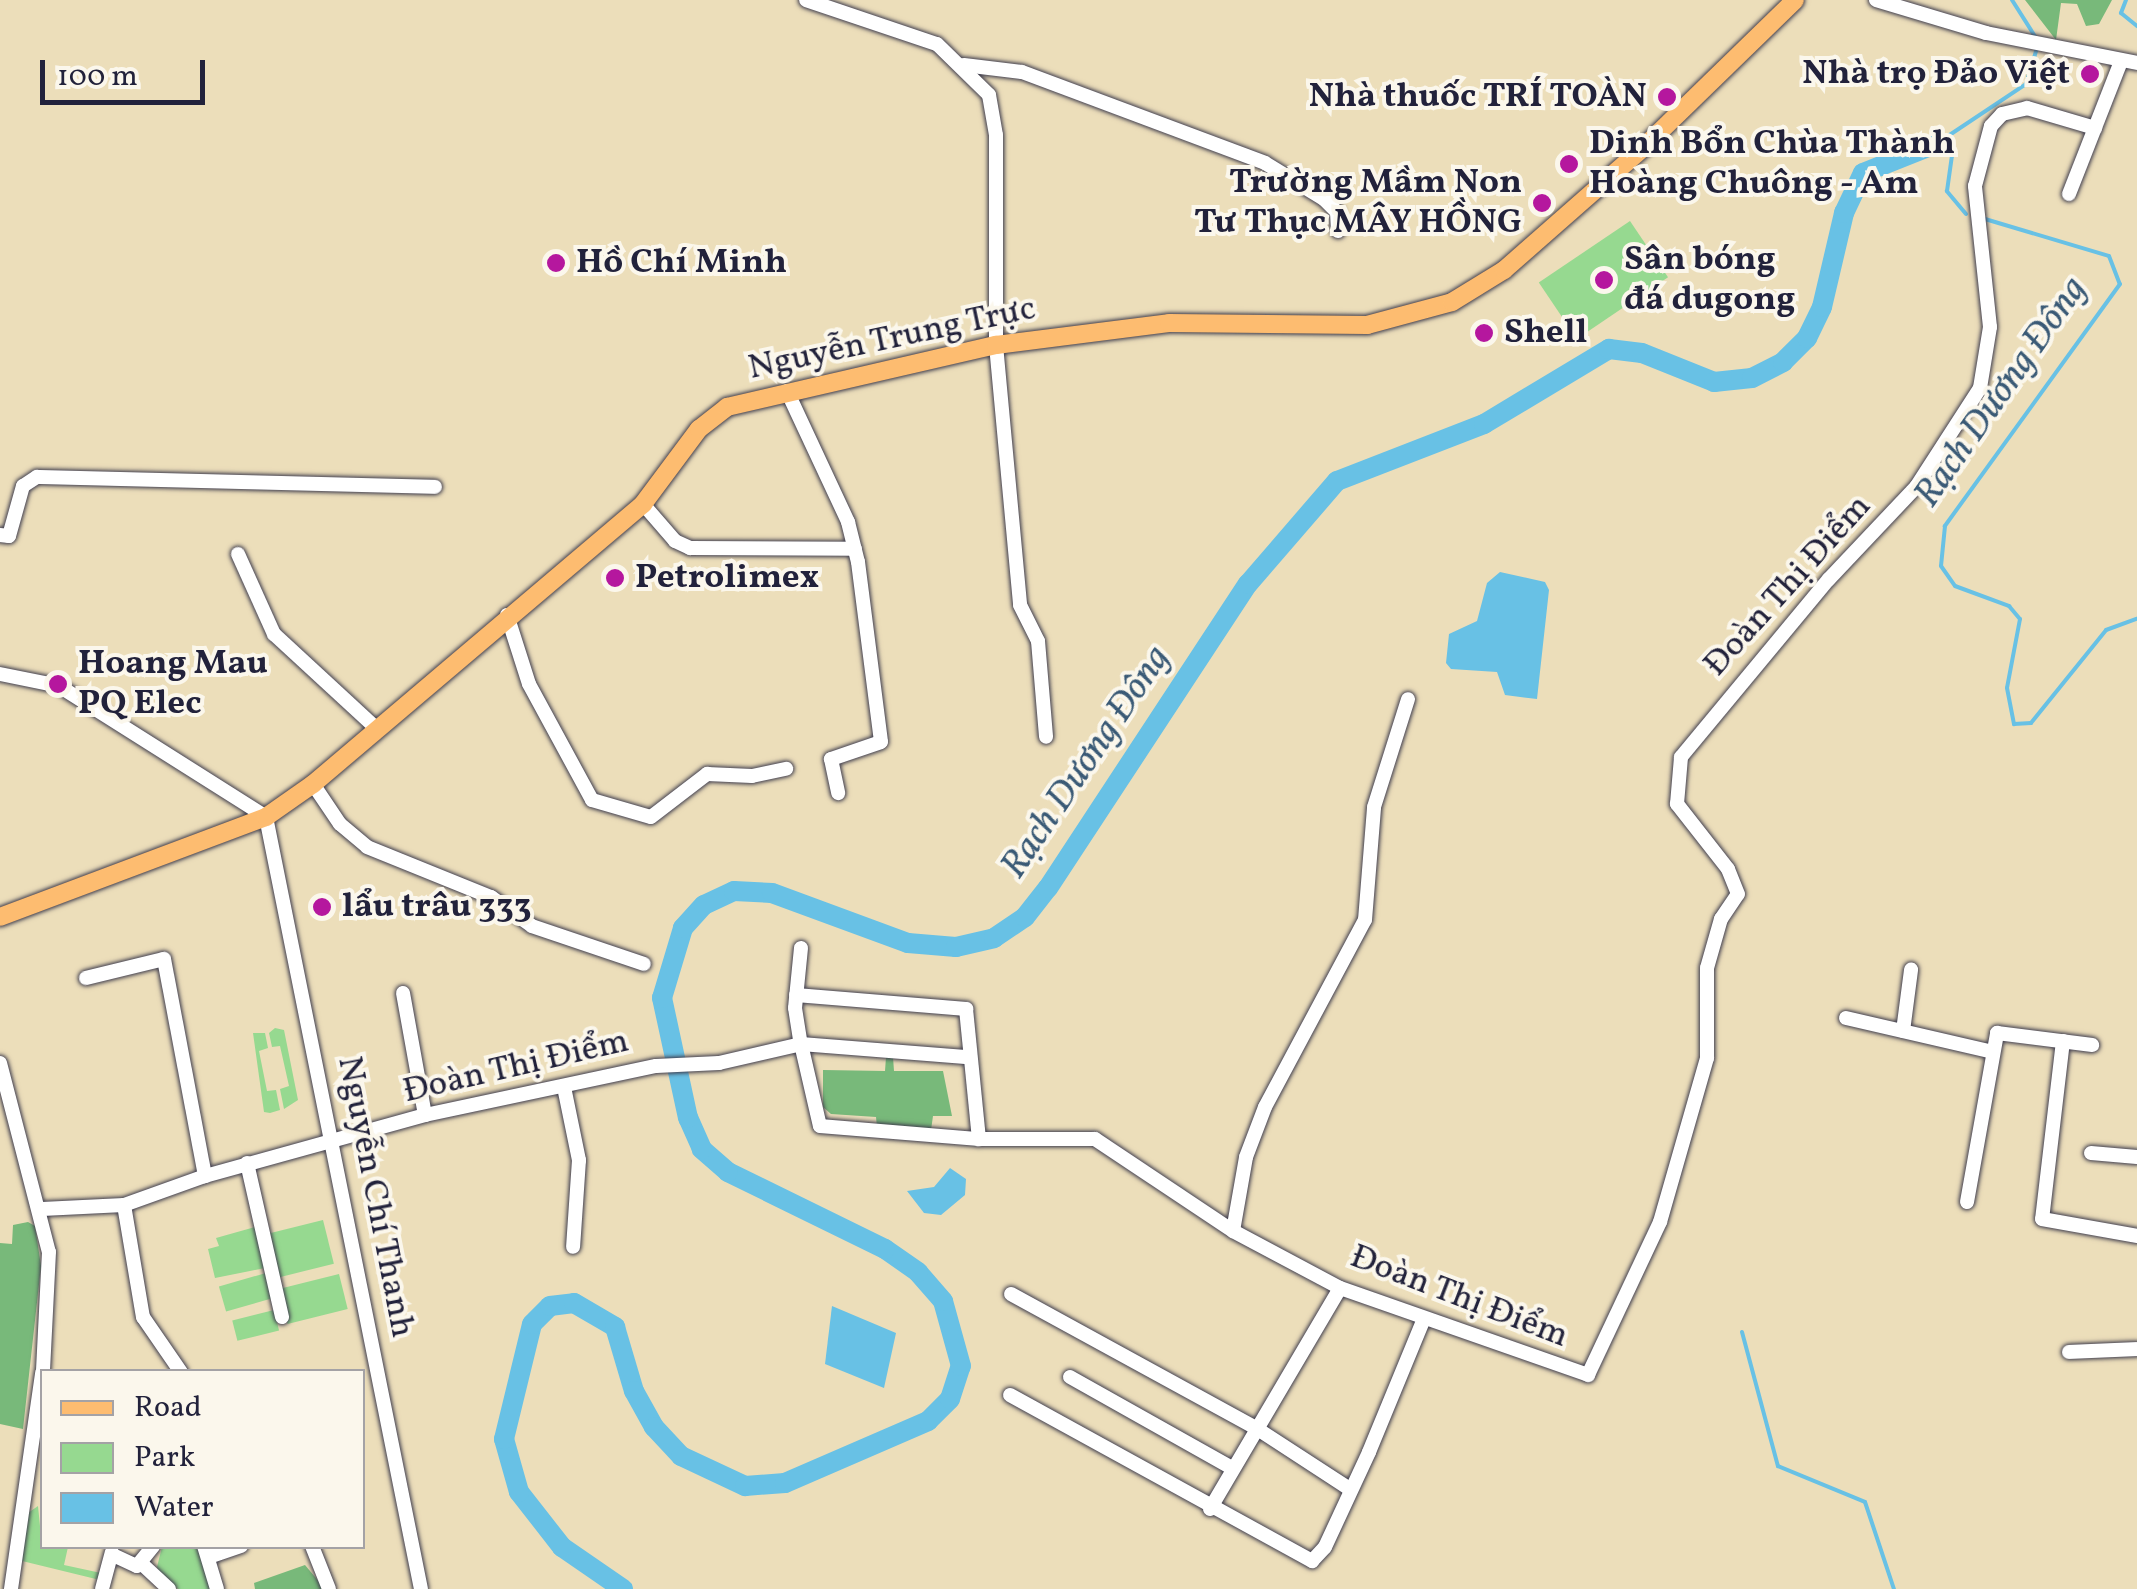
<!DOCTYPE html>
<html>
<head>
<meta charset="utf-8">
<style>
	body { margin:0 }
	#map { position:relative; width:2137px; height:1589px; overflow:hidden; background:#ecdeba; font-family:Vollkorn,serif }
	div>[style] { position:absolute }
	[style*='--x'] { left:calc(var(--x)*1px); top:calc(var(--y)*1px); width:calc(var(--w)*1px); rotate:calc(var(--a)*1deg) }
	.green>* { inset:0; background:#96d990; transform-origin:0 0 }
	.forest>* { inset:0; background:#78b97a }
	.water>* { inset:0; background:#68c1e5 }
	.stream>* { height:4px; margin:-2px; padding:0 2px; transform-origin:2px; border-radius:2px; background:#68c1e5 }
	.river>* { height:20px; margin:-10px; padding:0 10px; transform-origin:10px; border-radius:10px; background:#68c1e5 }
	.roads { filter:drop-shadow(0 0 2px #403e4e) drop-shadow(0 0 2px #403e4e) }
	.minor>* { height:14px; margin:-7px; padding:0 7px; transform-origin:7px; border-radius:7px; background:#fff }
	.major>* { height:18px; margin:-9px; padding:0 9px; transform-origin:9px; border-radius:9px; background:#fdbc70 }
	.dots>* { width:28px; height:28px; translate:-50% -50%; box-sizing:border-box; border:5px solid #fbf7ec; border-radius:50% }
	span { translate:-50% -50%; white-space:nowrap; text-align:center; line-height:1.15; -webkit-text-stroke:8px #fbf7ec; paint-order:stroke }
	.poi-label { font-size:35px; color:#22223b; font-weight:700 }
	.right { translate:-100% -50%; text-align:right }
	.left { translate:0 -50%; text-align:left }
	.street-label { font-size:35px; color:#22223b }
	.water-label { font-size:38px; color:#3a5a76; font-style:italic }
	.legend { position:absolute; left:40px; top:1369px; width:325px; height:180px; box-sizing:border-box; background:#fbf7ec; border:2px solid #a4a2a5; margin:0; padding:12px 18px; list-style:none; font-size:30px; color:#22223b }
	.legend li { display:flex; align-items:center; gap:20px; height:50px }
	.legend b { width:50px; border:2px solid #a4a2a5 }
	.scale { position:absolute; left:40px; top:60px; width:165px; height:45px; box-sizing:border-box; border:5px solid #22223b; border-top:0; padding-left:12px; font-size:30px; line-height:35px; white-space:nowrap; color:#22223b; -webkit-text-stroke:8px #fbf7ec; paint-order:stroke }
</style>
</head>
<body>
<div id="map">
	<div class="green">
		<i style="left:1630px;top:221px;width:68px;height:110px;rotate:56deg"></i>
		<i style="clip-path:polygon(275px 1028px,284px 1030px,298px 1100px,284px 1109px,280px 1089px,289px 1086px,280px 1046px,272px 1047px,269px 1033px)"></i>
		<i style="clip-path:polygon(253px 1033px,265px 1033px,268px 1048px,259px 1051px,267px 1091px,276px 1090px,280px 1110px,270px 1113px,264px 1112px)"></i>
		<i style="left:323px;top:1220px;width:45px;height:58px;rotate:76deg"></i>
		<i style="clip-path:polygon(255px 1227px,265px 1268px,215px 1278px,208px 1249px,219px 1246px,216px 1238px)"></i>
		<i style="left:266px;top:1273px;width:26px;height:49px;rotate:74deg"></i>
		<i style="left:339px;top:1274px;width:36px;height:62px;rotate:76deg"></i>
		<i style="left:274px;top:1310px;width:21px;height:43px;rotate:76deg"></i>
		<i style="clip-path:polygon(38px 1506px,42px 1546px,68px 1547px,64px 1565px,101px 1573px,100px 1580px,18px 1560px,28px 1513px)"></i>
		<i style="clip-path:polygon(162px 1547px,199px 1547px,212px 1589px,178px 1589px,162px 1577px,157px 1567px)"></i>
	</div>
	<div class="forest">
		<i style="clip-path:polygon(2025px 0,2112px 0,2099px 24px,2086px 26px,2077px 4px,2061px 3px,2056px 40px)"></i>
		<i style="clip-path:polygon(886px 1057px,893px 1057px,894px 1071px,943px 1071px,952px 1116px,933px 1116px,931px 1130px,877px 1127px,876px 1117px,831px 1114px,823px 1107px,823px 1070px,885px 1071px)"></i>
		<i style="clip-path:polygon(28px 1222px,35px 1226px,41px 1266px,23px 1429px,0 1424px,0 1243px,12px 1244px,13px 1225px)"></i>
		<i style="clip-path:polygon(305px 1565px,325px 1589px,255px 1589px,254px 1583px)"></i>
	</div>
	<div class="water">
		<i style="clip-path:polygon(1500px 572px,1545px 582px,1549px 590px,1537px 699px,1505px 695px,1497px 672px,1451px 669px,1446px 663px,1449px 634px,1477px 621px,1487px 583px)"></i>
		<i style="clip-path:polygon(950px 1168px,966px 1179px,965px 1195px,941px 1215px,924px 1213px,907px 1191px,934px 1187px)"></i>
		<i style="clip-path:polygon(832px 1306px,896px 1333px,884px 1388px,825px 1364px)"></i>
	</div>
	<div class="stream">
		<i style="--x:2012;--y:0;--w:45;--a:57.7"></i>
		<i style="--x:2126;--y:0;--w:14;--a:111"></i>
		<i style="--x:2121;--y:13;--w:21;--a:39"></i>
		<i style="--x:1966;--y:214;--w:30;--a:-130"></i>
		<i style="--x:1947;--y:191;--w:35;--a:-82"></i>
		<i style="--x:1952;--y:156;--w:20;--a:-143"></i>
		<i style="--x:1936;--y:144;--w:108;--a:-33.7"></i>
		<i style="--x:2026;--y:84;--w:39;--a:-73"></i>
		<i style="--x:1985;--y:219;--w:129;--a:16.6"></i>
		<i style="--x:2109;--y:256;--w:30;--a:69"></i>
		<i style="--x:2120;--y:284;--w:299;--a:125.9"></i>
		<i style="--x:1945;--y:526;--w:40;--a:95.7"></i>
		<i style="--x:1941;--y:566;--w:24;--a:55"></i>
		<i style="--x:1955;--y:586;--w:58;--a:20.3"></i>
		<i style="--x:2009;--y:606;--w:17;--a:50"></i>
		<i style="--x:2020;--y:619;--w:70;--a:100.7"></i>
		<i style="--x:2007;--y:688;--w:37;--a:79"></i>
		<i style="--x:2014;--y:724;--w:17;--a:-3"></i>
		<i style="--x:2031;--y:723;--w:119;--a:-51.1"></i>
		<i style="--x:2106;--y:630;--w:33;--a:-20"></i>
		<i style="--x:1742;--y:1332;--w:139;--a:75"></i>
		<i style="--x:1778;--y:1466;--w:94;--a:22.5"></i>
		<i style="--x:1865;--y:1502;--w:92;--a:71.6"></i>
	</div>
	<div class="river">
		<i style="--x:623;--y:1589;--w:74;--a:-145.5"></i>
		<i style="--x:562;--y:1547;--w:70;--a:-128"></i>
		<i style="--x:519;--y:1492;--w:55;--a:-105.8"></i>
		<i style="--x:504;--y:1439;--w:118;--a:-76.3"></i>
		<i style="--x:532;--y:1324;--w:25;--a:-45"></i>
		<i style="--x:550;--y:1306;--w:24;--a:-7"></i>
		<i style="--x:574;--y:1303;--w:48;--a:30.3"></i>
		<i style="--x:615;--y:1327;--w:67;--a:73.5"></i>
		<i style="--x:634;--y:1391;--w:41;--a:60.9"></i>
		<i style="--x:654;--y:1427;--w:40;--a:47"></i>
		<i style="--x:681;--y:1456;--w:71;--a:25.1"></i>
		<i style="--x:745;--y:1486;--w:40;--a:-4.3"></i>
		<i style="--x:785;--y:1483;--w:156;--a:-23.4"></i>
		<i style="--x:928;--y:1421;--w:31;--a:-45"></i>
		<i style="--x:950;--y:1399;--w:35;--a:-72"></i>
		<i style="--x:961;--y:1366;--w:67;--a:-105.5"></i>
		<i style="--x:943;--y:1301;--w:38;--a:-131"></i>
		<i style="--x:918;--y:1272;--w:40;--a:-145.1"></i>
		<i style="--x:885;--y:1249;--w:175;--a:-153.9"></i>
		<i style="--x:728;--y:1172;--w:35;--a:-139"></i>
		<i style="--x:702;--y:1149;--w:34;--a:-114"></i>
		<i style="--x:688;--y:1118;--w:123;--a:-102.2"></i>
		<i style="--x:662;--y:998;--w:73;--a:-73.3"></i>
		<i style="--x:683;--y:928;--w:31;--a:-48"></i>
		<i style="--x:704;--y:905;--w:33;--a:-25"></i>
		<i style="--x:734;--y:891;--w:38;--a:3"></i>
		<i style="--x:772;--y:893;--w:145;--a:20.2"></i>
		<i style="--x:908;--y:943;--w:48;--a:4.8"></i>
		<i style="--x:956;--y:947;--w:39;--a:-13"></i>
		<i style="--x:994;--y:938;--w:37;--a:-34"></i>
		<i style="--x:1025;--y:917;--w:37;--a:-52"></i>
		<i style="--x:1048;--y:888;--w:364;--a:-56.7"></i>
		<i style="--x:1248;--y:584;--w:136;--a:-49.2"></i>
		<i style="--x:1337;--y:481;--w:158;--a:-21.2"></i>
		<i style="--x:1484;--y:424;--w:146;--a:-31"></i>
		<i style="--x:1609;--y:349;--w:33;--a:7"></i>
		<i style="--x:1642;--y:353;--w:78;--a:21.9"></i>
		<i style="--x:1714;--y:382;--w:38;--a:-6"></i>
		<i style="--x:1752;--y:378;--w:35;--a:-27"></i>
		<i style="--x:1783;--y:362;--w:34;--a:-45"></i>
		<i style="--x:1807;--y:338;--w:34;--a:-64"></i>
		<i style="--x:1822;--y:307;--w:97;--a:-76.8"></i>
		<i style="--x:1844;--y:213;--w:44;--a:-64.6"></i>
		<i style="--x:1863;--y:173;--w:79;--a:-21.7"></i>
	</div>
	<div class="roads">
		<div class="minor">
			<i style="--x:806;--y:0;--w:138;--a:18.6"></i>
			<i style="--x:937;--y:44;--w:73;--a:44.4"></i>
			<i style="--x:989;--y:95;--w:41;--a:80.1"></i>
			<i style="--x:996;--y:135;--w:210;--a:90"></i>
			<i style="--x:996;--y:345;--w:261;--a:84.7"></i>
			<i style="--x:1020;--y:605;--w:40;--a:63.4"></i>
			<i style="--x:1038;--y:641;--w:96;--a:85.2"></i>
			<i style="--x:1876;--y:0;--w:115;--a:16.7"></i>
			<i style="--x:1986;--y:33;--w:154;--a:11.2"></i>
			<i style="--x:964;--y:65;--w:58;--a:6.9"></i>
			<i style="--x:1022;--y:72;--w:259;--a:20.5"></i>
			<i style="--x:1265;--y:163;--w:69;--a:31.4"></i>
			<i style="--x:1324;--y:199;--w:18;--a:45"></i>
			<i style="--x:1337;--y:212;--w:19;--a:87"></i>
			<i style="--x:2069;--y:194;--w:143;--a:-68.6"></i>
			<i style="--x:787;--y:391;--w:145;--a:65"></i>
			<i style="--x:848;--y:522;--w:41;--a:76"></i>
			<i style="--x:858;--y:562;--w:181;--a:82.7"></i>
			<i style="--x:881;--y:742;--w:53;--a:161.2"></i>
			<i style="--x:831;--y:759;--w:35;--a:78"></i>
			<i style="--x:643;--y:504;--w:49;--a:49.1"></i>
			<i style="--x:675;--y:541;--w:17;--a:25"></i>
			<i style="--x:690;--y:548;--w:165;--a:0.3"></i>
			<i style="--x:0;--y:535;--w:9;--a:6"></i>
			<i style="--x:9;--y:536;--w:52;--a:-74.4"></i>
			<i style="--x:23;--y:486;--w:17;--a:-33"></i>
			<i style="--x:37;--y:477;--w:398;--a:1.4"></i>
			<i style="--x:238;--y:554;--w:88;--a:65.8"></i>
			<i style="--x:274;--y:634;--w:140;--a:42.7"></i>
			<i style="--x:507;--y:615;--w:72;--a:72.3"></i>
			<i style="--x:529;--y:684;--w:132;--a:61.5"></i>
			<i style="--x:592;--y:800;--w:61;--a:16.1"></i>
			<i style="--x:651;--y:817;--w:71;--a:-37.5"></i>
			<i style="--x:707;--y:774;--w:45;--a:2.5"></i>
			<i style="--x:752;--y:776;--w:35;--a:-12"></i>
			<i style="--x:0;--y:674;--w:60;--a:11.5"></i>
			<i style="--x:59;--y:686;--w:245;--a:32.3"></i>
			<i style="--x:266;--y:817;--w:787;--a:78.65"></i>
			<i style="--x:313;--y:784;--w:48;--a:56"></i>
			<i style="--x:340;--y:824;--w:35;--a:40"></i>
			<i style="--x:367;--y:847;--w:134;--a:22"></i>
			<i style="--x:491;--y:897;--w:50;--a:35.3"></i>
			<i style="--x:532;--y:926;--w:118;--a:18.7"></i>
			<i style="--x:801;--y:948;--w:60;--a:95.7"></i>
			<i style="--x:795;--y:1008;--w:36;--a:81"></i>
			<i style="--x:801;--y:1044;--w:168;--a:4.5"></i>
			<i style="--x:86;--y:978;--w:80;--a:-13.7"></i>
			<i style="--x:164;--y:959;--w:221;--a:79.3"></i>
			<i style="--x:403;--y:993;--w:124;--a:79.8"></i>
			<i style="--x:796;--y:995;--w:171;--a:4.7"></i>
			<i style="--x:966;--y:1009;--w:131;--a:84.3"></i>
			<i style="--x:1846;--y:1018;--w:151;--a:13"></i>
			<i style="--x:1903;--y:1031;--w:62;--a:-82.5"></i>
			<i style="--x:2063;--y:1041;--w:179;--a:96.7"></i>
			<i style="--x:2042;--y:1219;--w:97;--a:10.1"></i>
			<i style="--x:0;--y:1063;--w:195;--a:75.5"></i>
			<i style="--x:49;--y:1252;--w:120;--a:92.9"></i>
			<i style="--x:564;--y:1087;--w:75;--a:78.4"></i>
			<i style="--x:579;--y:1160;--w:87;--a:93.9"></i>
			<i style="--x:2091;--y:1153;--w:46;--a:5"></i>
			<i style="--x:247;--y:1163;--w:158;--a:77.2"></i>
			<i style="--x:1967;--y:1202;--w:172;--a:-79.9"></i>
			<i style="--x:1997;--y:1033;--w:96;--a:7.2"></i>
			<i style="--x:124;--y:1205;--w:114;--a:80.4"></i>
			<i style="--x:143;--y:1317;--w:67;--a:55.4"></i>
			<i style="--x:42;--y:1209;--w:82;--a:-2.8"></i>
			<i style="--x:124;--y:1205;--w:86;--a:-19.7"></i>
			<i style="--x:205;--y:1176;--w:228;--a:-15.5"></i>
			<i style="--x:425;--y:1115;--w:236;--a:-12"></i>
			<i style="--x:656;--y:1066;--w:63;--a:-2.7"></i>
			<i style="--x:719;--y:1063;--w:84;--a:-13"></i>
			<i style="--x:801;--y:1044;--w:84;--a:77"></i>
			<i style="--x:820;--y:1126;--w:160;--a:4.7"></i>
			<i style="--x:979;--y:1139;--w:116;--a:0"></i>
			<i style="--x:1095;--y:1139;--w:166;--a:33.7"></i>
			<i style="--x:1233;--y:1231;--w:121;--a:28"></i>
			<i style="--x:1340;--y:1288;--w:263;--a:19.3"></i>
			<i style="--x:1588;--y:1375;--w:169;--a:-64.8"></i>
			<i style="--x:1660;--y:1222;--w:171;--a:-74"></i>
			<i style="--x:1707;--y:1058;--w:90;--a:-90"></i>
			<i style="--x:1707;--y:968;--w:51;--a:-74.1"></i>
			<i style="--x:1721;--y:919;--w:30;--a:-56"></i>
			<i style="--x:1738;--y:894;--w:27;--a:-112"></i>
			<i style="--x:1728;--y:869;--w:83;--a:-128.1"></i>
			<i style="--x:1677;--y:804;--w:47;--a:-85.1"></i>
			<i style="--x:1681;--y:757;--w:231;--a:-50.3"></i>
			<i style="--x:1829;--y:579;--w:127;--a:-46.6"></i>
			<i style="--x:1916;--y:487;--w:118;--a:-57.1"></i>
			<i style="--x:1980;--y:388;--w:62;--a:-80.7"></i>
			<i style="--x:1990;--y:327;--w:142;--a:-96.1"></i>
			<i style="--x:1975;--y:186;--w:62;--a:-75.1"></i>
			<i style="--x:1991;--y:126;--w:16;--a:-47"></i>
			<i style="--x:2002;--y:114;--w:26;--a:-13"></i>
			<i style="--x:2027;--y:108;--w:71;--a:16.4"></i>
			<i style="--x:1233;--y:1231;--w:75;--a:-80"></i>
			<i style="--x:1246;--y:1157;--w:53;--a:-69.2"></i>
			<i style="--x:1265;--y:1107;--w:212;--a:-61.9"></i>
			<i style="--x:1365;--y:920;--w:113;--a:-85.4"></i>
			<i style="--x:1374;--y:807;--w:113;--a:-72.5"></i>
			<i style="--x:1011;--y:1294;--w:279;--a:28.7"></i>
			<i style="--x:1256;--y:1428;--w:113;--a:33.1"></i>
			<i style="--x:2069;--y:1352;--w:68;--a:-2.5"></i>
			<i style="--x:1070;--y:1377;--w:186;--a:29.3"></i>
			<i style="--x:1010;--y:1395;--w:345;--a:28.8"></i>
			<i style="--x:1312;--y:1561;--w:19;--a:-47"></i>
			<i style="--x:1325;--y:1547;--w:105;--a:-65.1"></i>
			<i style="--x:1369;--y:1452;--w:142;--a:-67.6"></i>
			<i style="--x:1210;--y:1509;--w:256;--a:-59.5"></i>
			<i style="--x:204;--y:1546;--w:45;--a:73.2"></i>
			<i style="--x:312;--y:1546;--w:46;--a:68.4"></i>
			<i style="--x:113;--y:1555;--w:26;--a:25"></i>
			<i style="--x:137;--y:1566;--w:26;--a:-51"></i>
			<i style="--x:209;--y:1557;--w:34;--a:-19"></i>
			<i style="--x:142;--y:1564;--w:37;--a:43"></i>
			<i style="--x:11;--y:1589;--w:218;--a:-81.8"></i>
			<i style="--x:102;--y:1589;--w:38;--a:-75"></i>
		</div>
		<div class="major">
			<i style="--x:0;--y:917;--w:284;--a:-20.6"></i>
			<i style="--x:266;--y:817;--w:57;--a:-35.1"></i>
			<i style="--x:313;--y:784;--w:433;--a:-40.3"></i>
			<i style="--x:643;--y:504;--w:94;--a:-53.3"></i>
			<i style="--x:699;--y:429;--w:36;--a:-38"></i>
			<i style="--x:727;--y:407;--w:276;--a:-13"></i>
			<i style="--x:996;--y:345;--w:174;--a:-7.2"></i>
			<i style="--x:1169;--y:323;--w:198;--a:0.6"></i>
			<i style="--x:1367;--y:325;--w:88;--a:-15.1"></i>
			<i style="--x:1452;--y:302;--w:61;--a:-31.6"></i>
			<i style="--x:1504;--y:270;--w:188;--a:-41.3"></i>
			<i style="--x:1645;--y:146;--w:209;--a:-44.2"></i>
		</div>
	</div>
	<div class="dots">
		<i style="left:2090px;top:74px;background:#b5179e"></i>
		<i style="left:1667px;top:97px;background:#b5179e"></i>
		<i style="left:1569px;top:164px;background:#b5179e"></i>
		<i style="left:1542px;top:203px;background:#b5179e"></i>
		<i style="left:556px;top:263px;background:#b5179e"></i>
		<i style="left:1604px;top:280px;background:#b5179e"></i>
		<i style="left:1484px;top:333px;background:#b5179e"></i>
		<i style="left:615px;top:578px;background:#b5179e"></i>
		<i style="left:58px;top:684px;background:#b5179e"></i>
		<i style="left:322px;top:907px;background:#b5179e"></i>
	</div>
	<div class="poi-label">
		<span class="right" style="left:2070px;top:74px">Nhà trọ Đảo Việt</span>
		<span class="right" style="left:1647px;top:97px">Nhà thuốc TRÍ TOÀN</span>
		<span class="left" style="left:1589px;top:164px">Dinh Bổn Chùa Thành<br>Hoàng Chuông - Am</span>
		<span class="right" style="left:1522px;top:203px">Trường Mầm Non<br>Tư Thục MÂY HỒNG</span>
		<span class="left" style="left:1624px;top:280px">Sân bóng<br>đá dugong</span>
		<span class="left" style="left:576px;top:263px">Hồ Chí Minh</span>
		<span class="left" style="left:1504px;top:333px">Shell</span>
		<span class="left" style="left:635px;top:578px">Petrolimex</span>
		<span class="left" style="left:78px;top:684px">Hoang Mau<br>PQ Elec</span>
		<span class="left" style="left:342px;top:907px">lẩu trâu 333</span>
	</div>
	<div class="street-label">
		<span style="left:892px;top:339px;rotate:-12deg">Nguyễn Trung Trực</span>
		<span style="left:1788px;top:586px;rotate:-48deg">Đoàn Thị Điểm</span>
		<span style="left:516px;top:1067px;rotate:-13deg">Đoàn Thị Điểm</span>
		<span style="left:375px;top:1197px;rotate:79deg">Nguyễn Chí Thanh</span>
		<span style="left:1459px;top:1297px;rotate:21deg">Đoàn Thị Điểm</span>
	</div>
	<div class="water-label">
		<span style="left:2002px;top:393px;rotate:-55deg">Rạch Dương Đông</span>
		<span style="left:1087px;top:763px;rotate:-56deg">Rạch Dương Đông</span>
	</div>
	<ul class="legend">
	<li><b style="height:12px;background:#fdbc70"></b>Road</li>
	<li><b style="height:28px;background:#96d990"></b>Park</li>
	<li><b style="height:28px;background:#68c1e5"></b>Water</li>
	</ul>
	<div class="scale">100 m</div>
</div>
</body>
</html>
